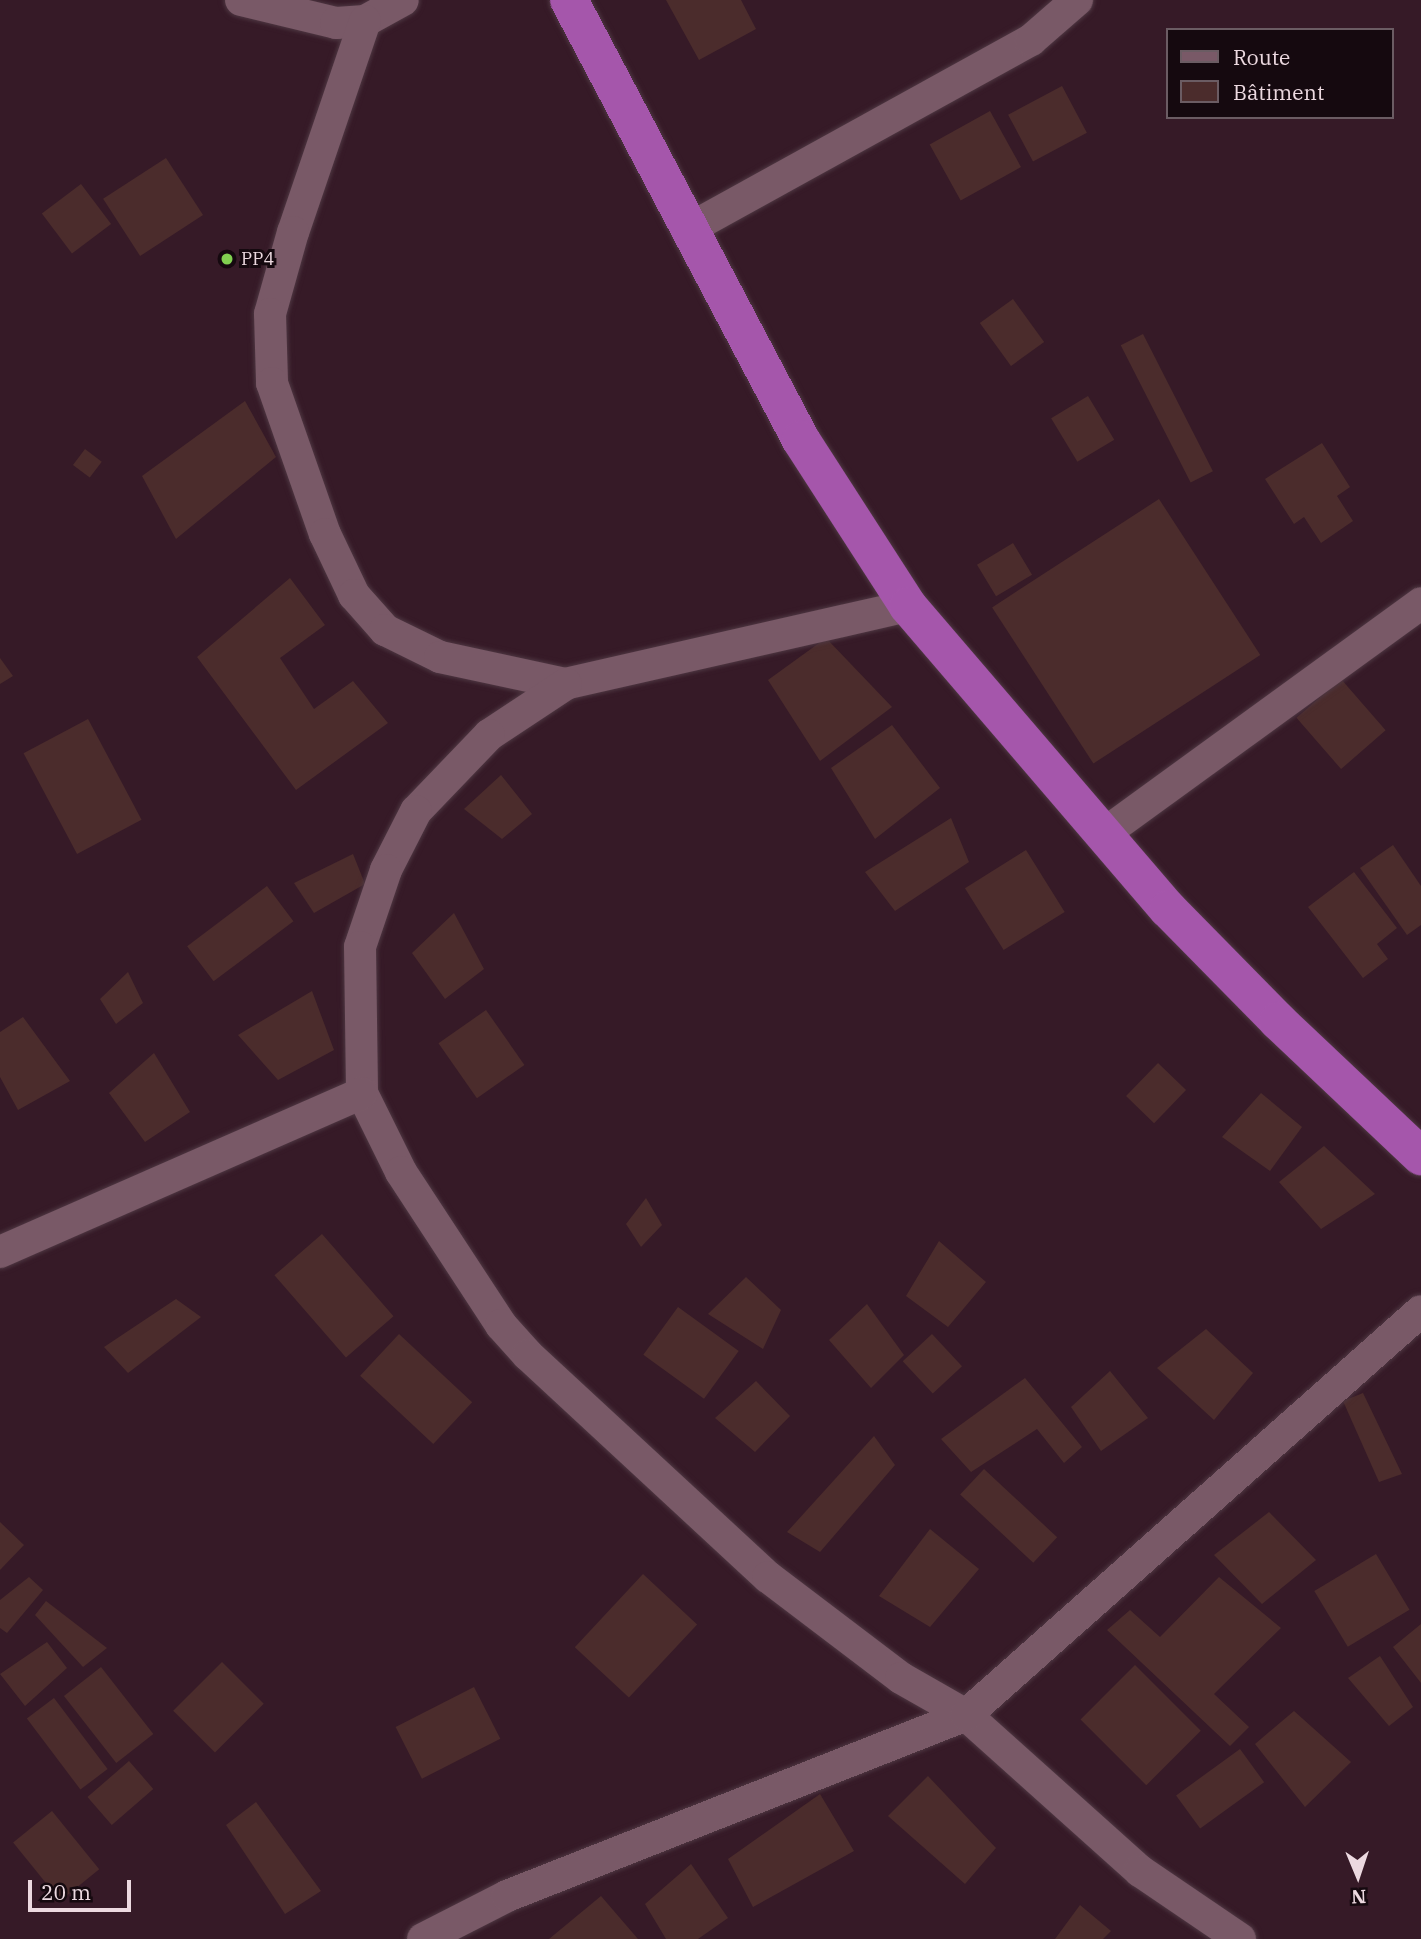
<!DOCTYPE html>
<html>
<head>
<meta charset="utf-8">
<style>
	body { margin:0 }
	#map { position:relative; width:1421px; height:1939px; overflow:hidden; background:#361a27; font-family:"IBM Plex Serif",serif }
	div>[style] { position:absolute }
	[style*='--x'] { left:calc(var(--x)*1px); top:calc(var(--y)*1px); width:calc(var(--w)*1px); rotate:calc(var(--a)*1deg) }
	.building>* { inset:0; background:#4b2c2c; transform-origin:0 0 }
	.roads { filter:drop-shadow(0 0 2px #4e3742) drop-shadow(0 0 2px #4e3742) }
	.minor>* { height:32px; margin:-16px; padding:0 16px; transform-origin:16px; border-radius:16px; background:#795967 }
	.trunk>* { height:38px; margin:-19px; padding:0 19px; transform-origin:19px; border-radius:19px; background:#a556ab }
	.dots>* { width:19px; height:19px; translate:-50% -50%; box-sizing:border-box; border:4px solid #15090f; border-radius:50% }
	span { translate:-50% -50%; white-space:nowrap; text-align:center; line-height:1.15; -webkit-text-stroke:6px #15090f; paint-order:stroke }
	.poi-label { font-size:18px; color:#ecd9e0 }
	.left { translate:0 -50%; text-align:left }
	.legend { position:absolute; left:1166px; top:28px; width:228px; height:91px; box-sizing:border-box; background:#15090f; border:2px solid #6b5c63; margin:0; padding:9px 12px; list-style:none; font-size:21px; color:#ecd9e0 }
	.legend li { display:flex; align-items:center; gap:14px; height:35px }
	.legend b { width:35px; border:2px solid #6b5c63 }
	.north { position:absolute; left:1323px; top:1841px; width:70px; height:70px; -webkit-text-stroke:5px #15090f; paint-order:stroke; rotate:178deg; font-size:19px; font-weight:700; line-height:28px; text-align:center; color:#ecd9e0 }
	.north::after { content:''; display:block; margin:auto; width:24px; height:32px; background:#ecd9e0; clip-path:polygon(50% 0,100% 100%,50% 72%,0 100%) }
	.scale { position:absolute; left:28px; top:1880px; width:103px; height:32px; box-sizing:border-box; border:4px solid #ecd9e0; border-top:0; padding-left:9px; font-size:21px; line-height:24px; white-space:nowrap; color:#ecd9e0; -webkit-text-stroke:5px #15090f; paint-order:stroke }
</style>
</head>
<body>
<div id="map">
	<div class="building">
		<i style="clip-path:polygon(666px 0,741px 0,756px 29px,699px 60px)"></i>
		<i style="left:1062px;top:86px;width:53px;height:61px;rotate:62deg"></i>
		<i style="left:990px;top:111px;width:64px;height:69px;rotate:61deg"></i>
		<i style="left:166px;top:158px;width:68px;height:75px;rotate:57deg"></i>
		<i style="left:81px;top:184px;width:50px;height:49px;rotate:53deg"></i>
		<i style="left:1013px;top:299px;width:53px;height:41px;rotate:54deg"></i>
		<i style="left:1143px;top:334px;width:154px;height:25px;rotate:63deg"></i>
		<i style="left:1088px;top:396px;width:51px;height:43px;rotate:59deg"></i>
		<i style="clip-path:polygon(245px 401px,276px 457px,176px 539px,142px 476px)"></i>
		<i style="clip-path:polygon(1322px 443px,1350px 487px,1337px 496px,1353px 521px,1321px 543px,1304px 517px,1294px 524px,1265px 479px)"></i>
		<i style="left:85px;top:449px;width:21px;height:20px;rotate:37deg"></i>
		<i style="left:1159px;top:499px;width:186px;height:199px;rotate:57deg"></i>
		<i style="left:1013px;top:543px;width:37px;height:42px;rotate:59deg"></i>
		<i style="clip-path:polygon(290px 578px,325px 625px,280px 658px,314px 709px,353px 681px,388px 723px,296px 790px,197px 657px)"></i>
		<i style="clip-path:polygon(826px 638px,892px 707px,820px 761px,768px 680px)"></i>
		<i style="clip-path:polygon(0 658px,13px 676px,0 684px)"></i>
		<i style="left:1341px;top:679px;width:68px;height:59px;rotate:49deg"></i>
		<i style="left:88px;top:719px;width:114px;height:73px;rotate:62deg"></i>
		<i style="clip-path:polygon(892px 725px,940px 788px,875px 839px,831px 768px)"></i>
		<i style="clip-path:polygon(501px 775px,532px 814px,502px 839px,464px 809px)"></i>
		<i style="clip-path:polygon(951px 818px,969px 862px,895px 911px,865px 872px)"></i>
		<i style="clip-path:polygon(1393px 845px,1421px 886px,1421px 925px,1407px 935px,1360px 868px)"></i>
		<i style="left:1026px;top:850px;width:73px;height:72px;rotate:58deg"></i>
		<i style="clip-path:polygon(353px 854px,365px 884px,314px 913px,294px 883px)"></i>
		<i style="clip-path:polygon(1354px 872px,1397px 928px,1377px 944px,1388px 959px,1363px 978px,1308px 907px)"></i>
		<i style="left:267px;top:886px;width:44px;height:100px;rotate:53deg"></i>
		<i style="clip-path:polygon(454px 913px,484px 969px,445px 999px,412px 953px)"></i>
		<i style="clip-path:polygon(128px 972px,143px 1003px,116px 1024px,100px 999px)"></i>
		<i style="clip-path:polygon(312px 991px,334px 1050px,278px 1080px,238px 1035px)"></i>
		<i style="left:486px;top:1010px;width:67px;height:58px;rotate:55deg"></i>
		<i style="clip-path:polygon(23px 1017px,70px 1081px,18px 1110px,0 1077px,0 1032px)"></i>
		<i style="clip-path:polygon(154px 1053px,190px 1112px,145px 1142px,109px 1093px)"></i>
		<i style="left:1158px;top:1063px;width:39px;height:46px;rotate:44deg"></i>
		<i style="clip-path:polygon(1261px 1093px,1302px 1127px,1270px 1171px,1222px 1137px)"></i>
		<i style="clip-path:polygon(1324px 1146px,1375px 1194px,1321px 1229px,1279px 1182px)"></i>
		<i style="clip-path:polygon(646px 1198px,662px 1225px,641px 1247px,626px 1224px)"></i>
		<i style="left:322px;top:1234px;width:109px;height:63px;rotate:49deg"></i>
		<i style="clip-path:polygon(939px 1241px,986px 1282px,948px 1327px,906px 1296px)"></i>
		<i style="clip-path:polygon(746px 1277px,781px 1310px,763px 1349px,708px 1314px)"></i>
		<i style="clip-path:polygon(176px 1299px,201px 1317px,128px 1373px,104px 1347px)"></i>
		<i style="clip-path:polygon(867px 1304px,904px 1355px,871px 1388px,829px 1340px)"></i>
		<i style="left:678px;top:1307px;width:75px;height:59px;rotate:36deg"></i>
		<i style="clip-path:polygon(1206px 1329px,1253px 1373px,1214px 1420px,1157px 1368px)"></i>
		<i style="left:399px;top:1334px;width:100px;height:57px;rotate:43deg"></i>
		<i style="left:932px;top:1334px;width:44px;height:40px;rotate:47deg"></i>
		<i style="clip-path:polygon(1110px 1371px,1148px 1418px,1101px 1451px,1071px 1407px)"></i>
		<i style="clip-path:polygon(1025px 1378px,1082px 1447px,1064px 1463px,1037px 1429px,971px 1472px,941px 1439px)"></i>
		<i style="clip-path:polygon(756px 1381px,790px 1416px,755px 1452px,715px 1418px)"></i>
		<i style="clip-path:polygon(1363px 1393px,1402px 1474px,1379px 1482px,1343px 1401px)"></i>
		<i style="clip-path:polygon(874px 1436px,895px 1465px,820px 1552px,787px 1532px)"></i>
		<i style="left:984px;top:1469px;width:100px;height:35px;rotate:43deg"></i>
		<i style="clip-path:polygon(1269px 1512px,1316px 1560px,1262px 1604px,1214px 1555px)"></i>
		<i style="clip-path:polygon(0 1522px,24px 1545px,0 1570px)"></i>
		<i style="clip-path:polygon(930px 1529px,979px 1569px,930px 1627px,879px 1596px)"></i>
		<i style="left:1376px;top:1554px;width:65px;height:72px;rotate:59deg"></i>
		<i style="left:643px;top:1574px;width:74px;height:100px;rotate:43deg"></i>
		<i style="clip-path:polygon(29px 1577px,43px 1590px,7px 1633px,0 1628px,0 1600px)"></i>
		<i style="clip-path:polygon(1219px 1577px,1281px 1628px,1214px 1694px,1249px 1727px,1230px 1746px,1107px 1630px,1130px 1610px,1160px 1637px)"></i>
		<i style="clip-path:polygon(46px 1601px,107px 1648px,83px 1667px,35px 1615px)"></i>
		<i style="clip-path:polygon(1421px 1624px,1421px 1683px,1393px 1647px)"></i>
		<i style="clip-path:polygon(47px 1642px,67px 1668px,25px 1706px,0 1674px)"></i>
		<i style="clip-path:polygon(1380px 1656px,1413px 1707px,1389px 1726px,1348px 1678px)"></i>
		<i style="left:222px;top:1662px;width:59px;height:69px;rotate:45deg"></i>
		<i style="left:1135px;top:1665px;width:93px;height:77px;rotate:45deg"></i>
		<i style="left:101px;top:1667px;width:85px;height:47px;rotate:52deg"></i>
		<i style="left:474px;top:1687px;width:58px;height:88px;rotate:63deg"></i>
		<i style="left:54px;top:1698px;width:89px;height:34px;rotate:53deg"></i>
		<i style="clip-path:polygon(1294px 1711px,1351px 1762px,1305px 1807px,1255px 1744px)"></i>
		<i style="left:1240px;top:1749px;width:41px;height:79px;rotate:54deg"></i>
		<i style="left:129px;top:1761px;width:37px;height:55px;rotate:49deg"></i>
		<i style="clip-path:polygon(928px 1776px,996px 1848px,965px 1884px,888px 1816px)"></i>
		<i style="clip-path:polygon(820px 1794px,854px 1851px,753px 1907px,728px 1859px)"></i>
		<i style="clip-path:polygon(256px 1802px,321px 1891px,285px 1914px,226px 1825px)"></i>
		<i style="left:52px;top:1811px;width:75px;height:50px;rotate:51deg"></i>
		<i style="clip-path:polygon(691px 1864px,728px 1918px,698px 1939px,666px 1939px,645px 1904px)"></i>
		<i style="clip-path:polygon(601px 1896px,638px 1939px,549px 1939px)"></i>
		<i style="clip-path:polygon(1080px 1905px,1111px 1931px,1103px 1939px,1055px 1939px)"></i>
	</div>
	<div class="roads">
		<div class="minor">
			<i style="--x:241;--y:0;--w:98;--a:13.6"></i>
			<i style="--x:336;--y:23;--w:29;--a:-4"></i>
			<i style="--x:365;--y:21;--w:43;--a:-28.9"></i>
			<i style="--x:365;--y:21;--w:223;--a:108.8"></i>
			<i style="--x:293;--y:232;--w:85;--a:105.7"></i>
			<i style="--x:270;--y:314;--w:69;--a:88.3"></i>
			<i style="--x:272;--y:383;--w:160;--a:70.7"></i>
			<i style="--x:325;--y:534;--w:68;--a:64.6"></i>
			<i style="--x:354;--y:595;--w:47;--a:48.5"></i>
			<i style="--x:385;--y:630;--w:61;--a:26.1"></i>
			<i style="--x:440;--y:657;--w:129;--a:12.1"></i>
			<i style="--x:687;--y:230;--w:393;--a:-28.9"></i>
			<i style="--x:1031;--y:40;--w:61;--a:-41"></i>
			<i style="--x:908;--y:606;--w:351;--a:167.2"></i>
			<i style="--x:566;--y:684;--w:92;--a:146.5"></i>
			<i style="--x:489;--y:735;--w:105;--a:133.8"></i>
			<i style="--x:416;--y:811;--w:66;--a:117"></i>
			<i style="--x:386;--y:870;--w:81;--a:108.7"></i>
			<i style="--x:360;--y:947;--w:146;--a:89.2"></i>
			<i style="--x:362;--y:1093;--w:88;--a:63.7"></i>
			<i style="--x:401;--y:1172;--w:183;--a:56.8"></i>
			<i style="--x:501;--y:1325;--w:40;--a:48"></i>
			<i style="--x:528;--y:1355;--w:327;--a:42.8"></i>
			<i style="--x:768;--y:1577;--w:167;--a:37.2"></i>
			<i style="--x:901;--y:1678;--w:75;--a:29.6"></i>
			<i style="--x:966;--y:1715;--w:234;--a:41.9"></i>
			<i style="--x:1140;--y:1871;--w:121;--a:34.2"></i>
			<i style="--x:1105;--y:833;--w:391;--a:-36"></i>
			<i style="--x:0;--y:1252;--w:395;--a:-23.7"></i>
			<i style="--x:423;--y:1939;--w:94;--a:-27.1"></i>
			<i style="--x:507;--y:1896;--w:493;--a:-21.5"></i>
			<i style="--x:966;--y:1715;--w:608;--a:-41.6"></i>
		</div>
		<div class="trunk">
			<i style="--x:569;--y:0;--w:497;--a:62.2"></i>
			<i style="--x:801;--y:440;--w:197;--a:57.2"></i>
			<i style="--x:908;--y:606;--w:399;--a:49.4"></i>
			<i style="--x:1168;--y:909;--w:157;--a:45.5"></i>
			<i style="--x:1278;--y:1021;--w:197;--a:43.4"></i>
		</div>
	</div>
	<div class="dots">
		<i style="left:227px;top:259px;background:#81d050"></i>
	</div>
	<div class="poi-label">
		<span class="left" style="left:241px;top:259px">PP4</span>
	</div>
	<ul class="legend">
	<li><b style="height:9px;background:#795967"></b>Route</li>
	<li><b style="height:19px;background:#4b2c2c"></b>Bâtiment</li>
	</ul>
	<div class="north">N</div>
	<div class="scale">20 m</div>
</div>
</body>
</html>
